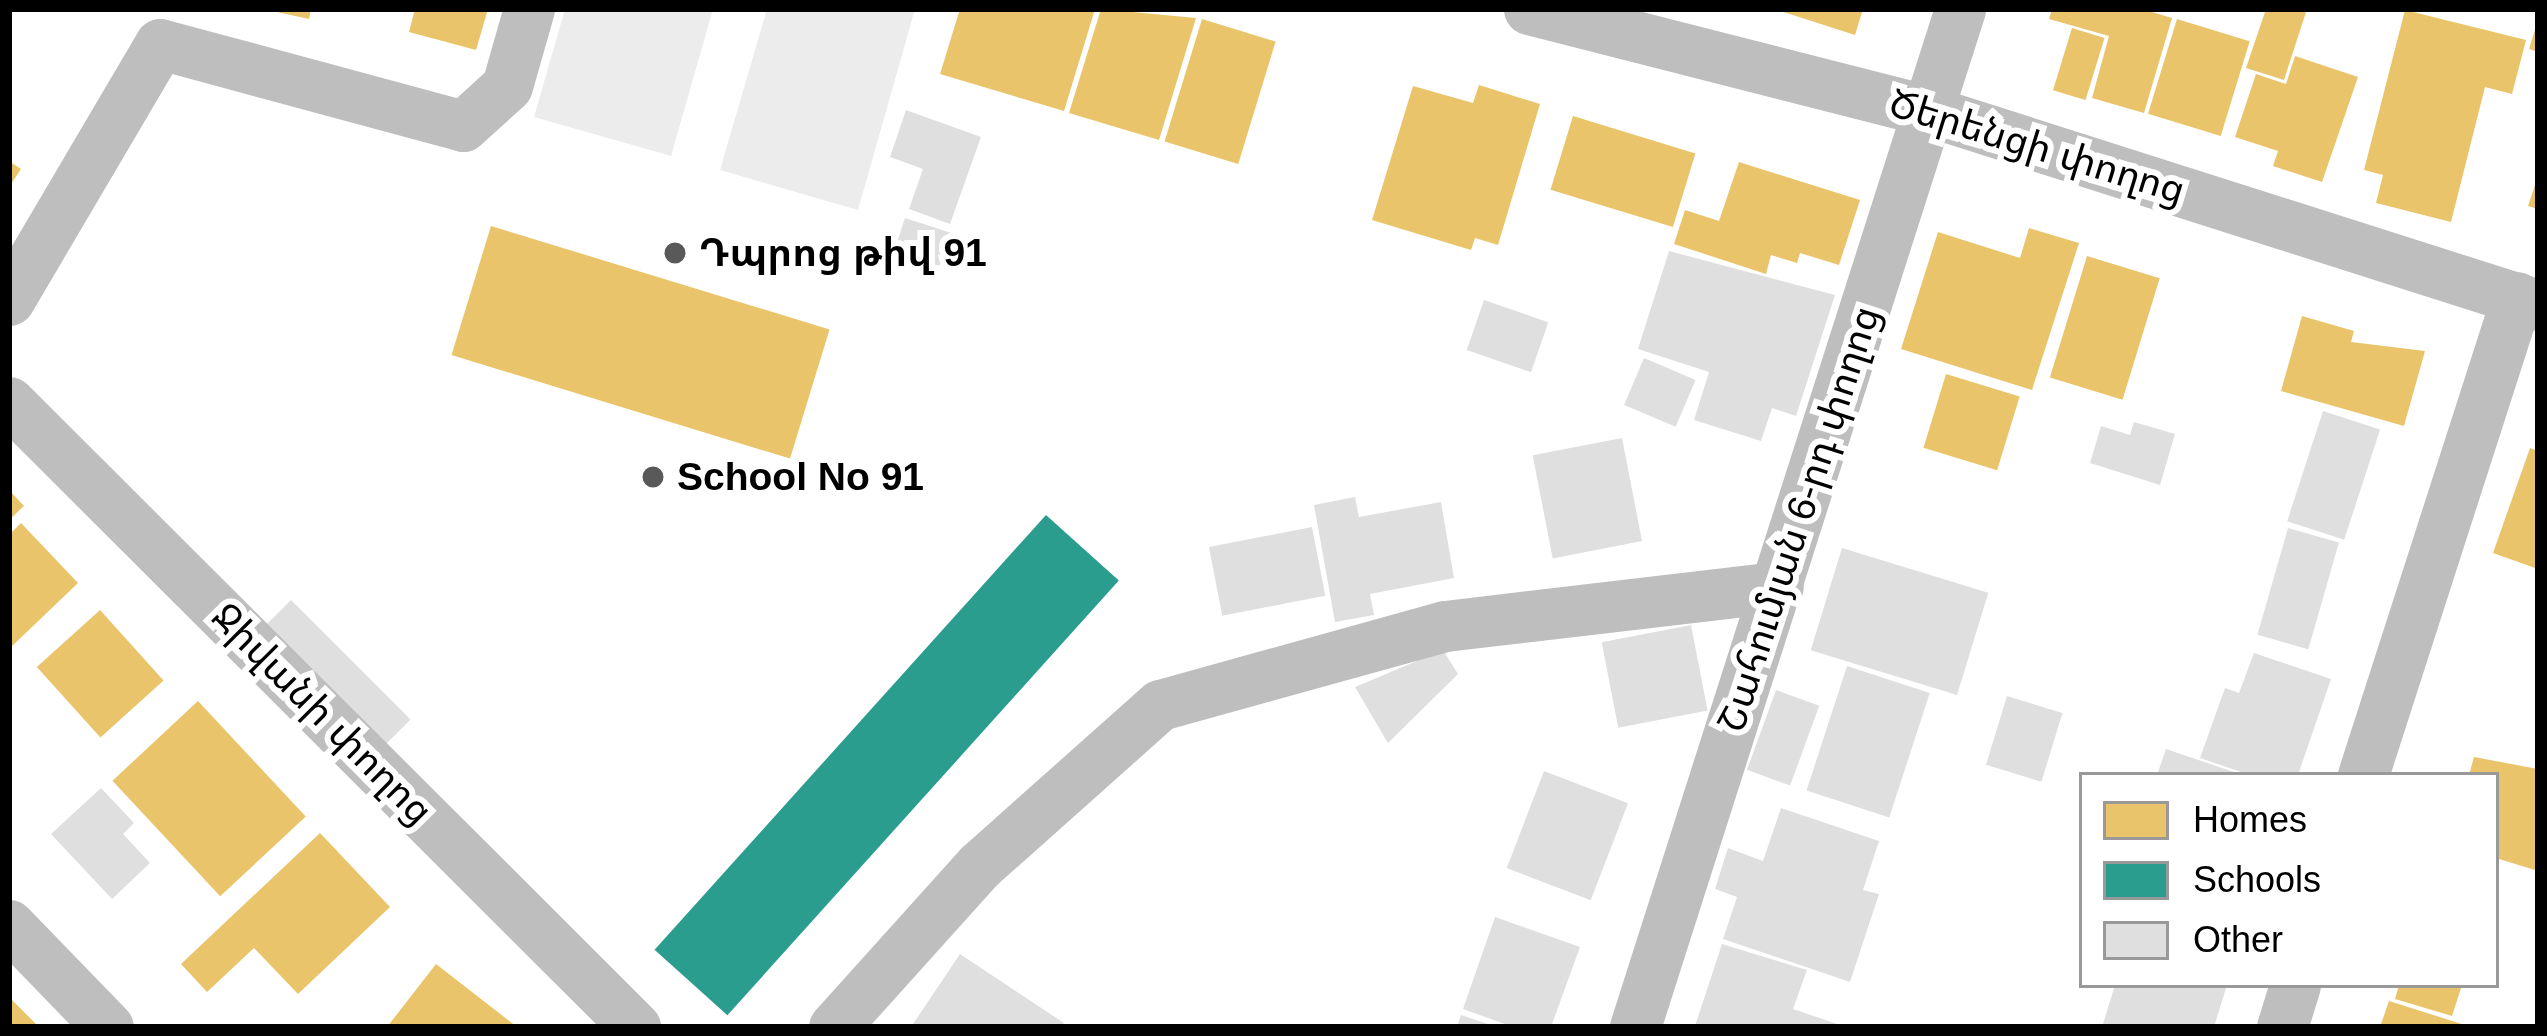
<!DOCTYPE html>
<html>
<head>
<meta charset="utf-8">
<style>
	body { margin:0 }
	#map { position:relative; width:2547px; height:1036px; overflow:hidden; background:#fff; font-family:Arial,"Noto Sans Armenian",sans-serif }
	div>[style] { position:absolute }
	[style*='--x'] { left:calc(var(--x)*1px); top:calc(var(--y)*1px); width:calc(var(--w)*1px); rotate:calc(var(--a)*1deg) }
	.green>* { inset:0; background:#ececec }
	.homes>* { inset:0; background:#e9c46a; transform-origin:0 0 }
	.schools>* { inset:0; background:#2a9d8f; transform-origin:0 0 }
	.building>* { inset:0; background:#dfdfdf; transform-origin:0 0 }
	.street>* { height:51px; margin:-25.5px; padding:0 25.5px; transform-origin:25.5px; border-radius:25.5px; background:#bebebe }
	.dots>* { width:33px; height:33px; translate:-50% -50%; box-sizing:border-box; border:6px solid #fff; border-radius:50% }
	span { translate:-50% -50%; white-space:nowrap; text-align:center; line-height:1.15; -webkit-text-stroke:12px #fff; paint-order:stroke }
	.street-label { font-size:39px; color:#000 }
	.poi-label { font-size:39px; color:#000; font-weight:700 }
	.left { translate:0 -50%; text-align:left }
	.frame { position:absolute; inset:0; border:12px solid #000; pointer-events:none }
	.legend { position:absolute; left:2079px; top:772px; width:420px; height:216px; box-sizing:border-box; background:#fff; border:3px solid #999; margin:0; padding:15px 21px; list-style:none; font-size:36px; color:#000 }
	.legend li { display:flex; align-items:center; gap:24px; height:60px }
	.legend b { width:60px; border:3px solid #999 }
</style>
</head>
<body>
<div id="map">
	<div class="green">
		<i style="clip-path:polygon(565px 9px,713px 9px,671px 156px,534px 117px)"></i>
		<i style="clip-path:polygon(767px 9px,915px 9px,858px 210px,720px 170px)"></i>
	</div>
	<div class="homes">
		<i style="clip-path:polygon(263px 9px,311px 9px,309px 19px)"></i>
		<i style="clip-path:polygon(415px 9px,488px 9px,476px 50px,409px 32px)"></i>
		<i style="clip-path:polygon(960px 9px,1095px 9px,1064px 111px,940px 74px)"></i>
		<i style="clip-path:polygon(1101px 9px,1196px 18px,1159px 140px,1069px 113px)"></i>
		<i style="clip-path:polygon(1774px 9px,1863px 9px,1855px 35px)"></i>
		<i style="clip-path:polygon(2052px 9px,2142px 9px,2172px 18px,2144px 113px,2092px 98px,2109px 36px,2049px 19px)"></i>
		<i style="clip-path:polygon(2266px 9px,2307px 9px,2284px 80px,2246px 68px)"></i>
		<i style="clip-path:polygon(2405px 10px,2526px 40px,2512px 94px,2485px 87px,2451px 222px,2376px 203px,2383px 175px,2364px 170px)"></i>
		<i style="left:1202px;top:19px;width:77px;height:128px;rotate:17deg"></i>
		<i style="left:2177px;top:19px;width:76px;height:99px;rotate:17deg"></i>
		<i style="clip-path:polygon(2537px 23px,2538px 24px,2538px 52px,2529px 49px)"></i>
		<i style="left:2072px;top:28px;width:34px;height:65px;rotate:17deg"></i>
		<i style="clip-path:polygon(2295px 56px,2358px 77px,2322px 182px,2273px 166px,2278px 151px,2235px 137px,2256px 74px,2286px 84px)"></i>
		<i style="clip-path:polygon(1479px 85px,1540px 104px,1498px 245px,1475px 238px,1471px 250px,1372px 220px,1413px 86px,1473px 103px)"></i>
		<i style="left:1573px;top:116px;width:128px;height:77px;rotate:17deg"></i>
		<i style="clip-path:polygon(9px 161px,21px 169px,9px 187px)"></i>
		<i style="clip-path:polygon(1739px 162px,1860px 200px,1839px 265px,1800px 253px,1797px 263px,1771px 255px,1766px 274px,1674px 244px,1685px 210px,1719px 221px)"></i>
		<i style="clip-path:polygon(2537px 179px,2538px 179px,2538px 209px,2528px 206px)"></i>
		<i style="left:491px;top:226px;width:354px;height:135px;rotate:17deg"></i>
		<i style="clip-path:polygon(2029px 228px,2079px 243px,2032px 390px,1901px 349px,1938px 232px,2020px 258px)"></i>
		<i style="left:2087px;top:256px;width:76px;height:127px;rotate:17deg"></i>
		<i style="clip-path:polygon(2302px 316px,2354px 331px,2351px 342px,2425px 351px,2404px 426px,2281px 391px)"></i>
		<i style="left:1946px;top:374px;width:77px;height:77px;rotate:17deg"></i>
		<i style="clip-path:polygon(2530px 448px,2538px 451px,2538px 569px,2493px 553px)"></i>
		<i style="clip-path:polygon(9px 490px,24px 506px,9px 520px)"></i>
		<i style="clip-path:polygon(21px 523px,78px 583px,9px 649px,9px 535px)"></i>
		<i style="left:100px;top:610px;width:95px;height:85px;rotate:48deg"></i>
		<i style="left:198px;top:701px;width:158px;height:117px;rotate:47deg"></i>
		<i style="clip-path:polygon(2474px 757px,2538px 769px,2538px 871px,2496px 858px,2496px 775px,2469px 775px)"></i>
		<i style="clip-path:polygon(320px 833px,390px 907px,298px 994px,254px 948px,207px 992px,181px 964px)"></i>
		<i style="clip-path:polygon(436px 964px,517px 1027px,387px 1027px)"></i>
		<i style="clip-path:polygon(2399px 985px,2462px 985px,2452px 1016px,2395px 999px)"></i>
		<i style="clip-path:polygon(9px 997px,39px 1027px,9px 1027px)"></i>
		<i style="clip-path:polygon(2389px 1001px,2468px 1026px,2467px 1027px,2380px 1027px)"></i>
	</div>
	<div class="schools">
		<i style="left:1046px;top:515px;width:98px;height:585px;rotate:42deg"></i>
	</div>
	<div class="building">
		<i style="clip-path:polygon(906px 110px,981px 137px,950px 224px,909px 209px,923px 169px,890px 157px)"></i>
		<i style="left:905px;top:218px;width:48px;height:39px;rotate:18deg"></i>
		<i style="clip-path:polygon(1669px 251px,1835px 295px,1796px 416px,1772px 408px,1761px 441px,1694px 420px,1709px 372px,1638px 349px)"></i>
		<i style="left:1484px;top:300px;width:68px;height:53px;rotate:19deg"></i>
		<i style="left:1644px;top:358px;width:56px;height:51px;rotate:23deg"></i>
		<i style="left:2323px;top:411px;width:60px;height:116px;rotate:18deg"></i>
		<i style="clip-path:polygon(2134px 422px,2175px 434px,2160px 485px,2090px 463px,2101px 426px,2130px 435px)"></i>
		<i style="left:1622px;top:438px;width:105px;height:91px;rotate:79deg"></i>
		<i style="clip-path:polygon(1355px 497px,1359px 517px,1441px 502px,1454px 578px,1370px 594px,1374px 615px,1335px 622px,1314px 505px)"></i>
		<i style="left:1312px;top:527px;width:70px;height:105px;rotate:79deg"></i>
		<i style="left:2288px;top:528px;width:53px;height:111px;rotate:16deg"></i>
		<i style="left:1842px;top:548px;width:153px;height:107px;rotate:17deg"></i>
		<i style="left:291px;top:600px;width:169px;height:40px;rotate:45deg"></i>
		<i style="left:1691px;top:625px;width:87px;height:91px;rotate:79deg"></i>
		<i style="clip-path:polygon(1443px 650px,1458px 674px,1388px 743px,1355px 687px)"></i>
		<i style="clip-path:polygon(2254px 653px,2331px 679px,2298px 775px,2250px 775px,2200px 758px,2225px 688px,2239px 693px)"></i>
		<i style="left:1847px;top:666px;width:87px;height:131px;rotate:18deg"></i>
		<i style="left:1776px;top:690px;width:46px;height:85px;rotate:20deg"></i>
		<i style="left:2007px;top:696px;width:58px;height:72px;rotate:17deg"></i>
		<i style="clip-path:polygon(2166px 749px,2240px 774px,2240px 775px,2157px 775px)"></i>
		<i style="left:1544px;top:771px;width:90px;height:104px;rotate:21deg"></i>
		<i style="clip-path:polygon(101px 788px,134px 823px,123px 834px,150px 863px,112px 899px,51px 834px)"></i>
		<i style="clip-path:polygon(1781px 808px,1879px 841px,1863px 890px,1879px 894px,1850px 982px,1723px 939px,1737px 897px,1715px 889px,1728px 848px,1763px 861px)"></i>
		<i style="clip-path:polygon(1495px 917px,1580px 947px,1551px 1027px,1513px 1027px,1463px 1009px)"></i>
		<i style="clip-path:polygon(1722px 944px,1807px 970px,1793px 1009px,1846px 1027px,1695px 1026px)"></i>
		<i style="clip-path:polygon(960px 954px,1064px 1023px,1061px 1027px,911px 1027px)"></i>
		<i style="clip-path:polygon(2115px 985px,2227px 985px,2214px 1027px,2102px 1027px)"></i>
		<i style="clip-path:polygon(1461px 1015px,1494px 1026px,1494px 1027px,1457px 1027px)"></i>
	</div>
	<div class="street">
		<i style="--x:1529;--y:9;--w:413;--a:14.3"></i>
		<i style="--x:1929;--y:111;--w:639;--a:17.67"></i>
		<i style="--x:9;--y:300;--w:297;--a:-59.5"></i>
		<i style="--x:160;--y:44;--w:314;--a:15.1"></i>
		<i style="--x:463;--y:126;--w:59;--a:-42.3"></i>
		<i style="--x:507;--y:86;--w:80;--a:-74.1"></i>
		<i style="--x:9;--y:402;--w:885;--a:44.95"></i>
		<i style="--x:2363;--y:775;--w:502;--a:-72.14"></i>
		<i style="--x:9;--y:925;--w:142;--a:45.9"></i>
		<i style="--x:834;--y:1027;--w:217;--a:-48"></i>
		<i style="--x:979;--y:866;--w:242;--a:-41.7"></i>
		<i style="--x:1160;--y:705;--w:296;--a:-15.5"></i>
		<i style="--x:1445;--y:626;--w:335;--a:-6.7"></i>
		<i style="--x:1635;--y:1027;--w:1069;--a:-72.29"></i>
		<i style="--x:2282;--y:1027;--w:44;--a:-72.8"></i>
	</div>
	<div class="dots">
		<i style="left:675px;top:253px;background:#595959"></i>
		<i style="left:653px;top:477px;background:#595959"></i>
	</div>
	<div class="street-label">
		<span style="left:2037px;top:147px;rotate:17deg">Ծերենցի փողոց</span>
		<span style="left:1799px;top:519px;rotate:-72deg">Շահումյան 6-րդ փողոց</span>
		<span style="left:322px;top:714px;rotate:45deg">Ջիվանի փողոց</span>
	</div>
	<div class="poi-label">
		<span class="left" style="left:699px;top:253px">Դպրոց թիվ 91</span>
		<span class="left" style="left:677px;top:477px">School No 91</span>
	</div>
	<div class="frame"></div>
	<ul class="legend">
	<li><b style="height:33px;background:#e9c46a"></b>Homes</li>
	<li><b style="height:33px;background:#2a9d8f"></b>Schools</li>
	<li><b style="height:33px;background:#dfdfdf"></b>Other</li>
	</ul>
</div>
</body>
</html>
